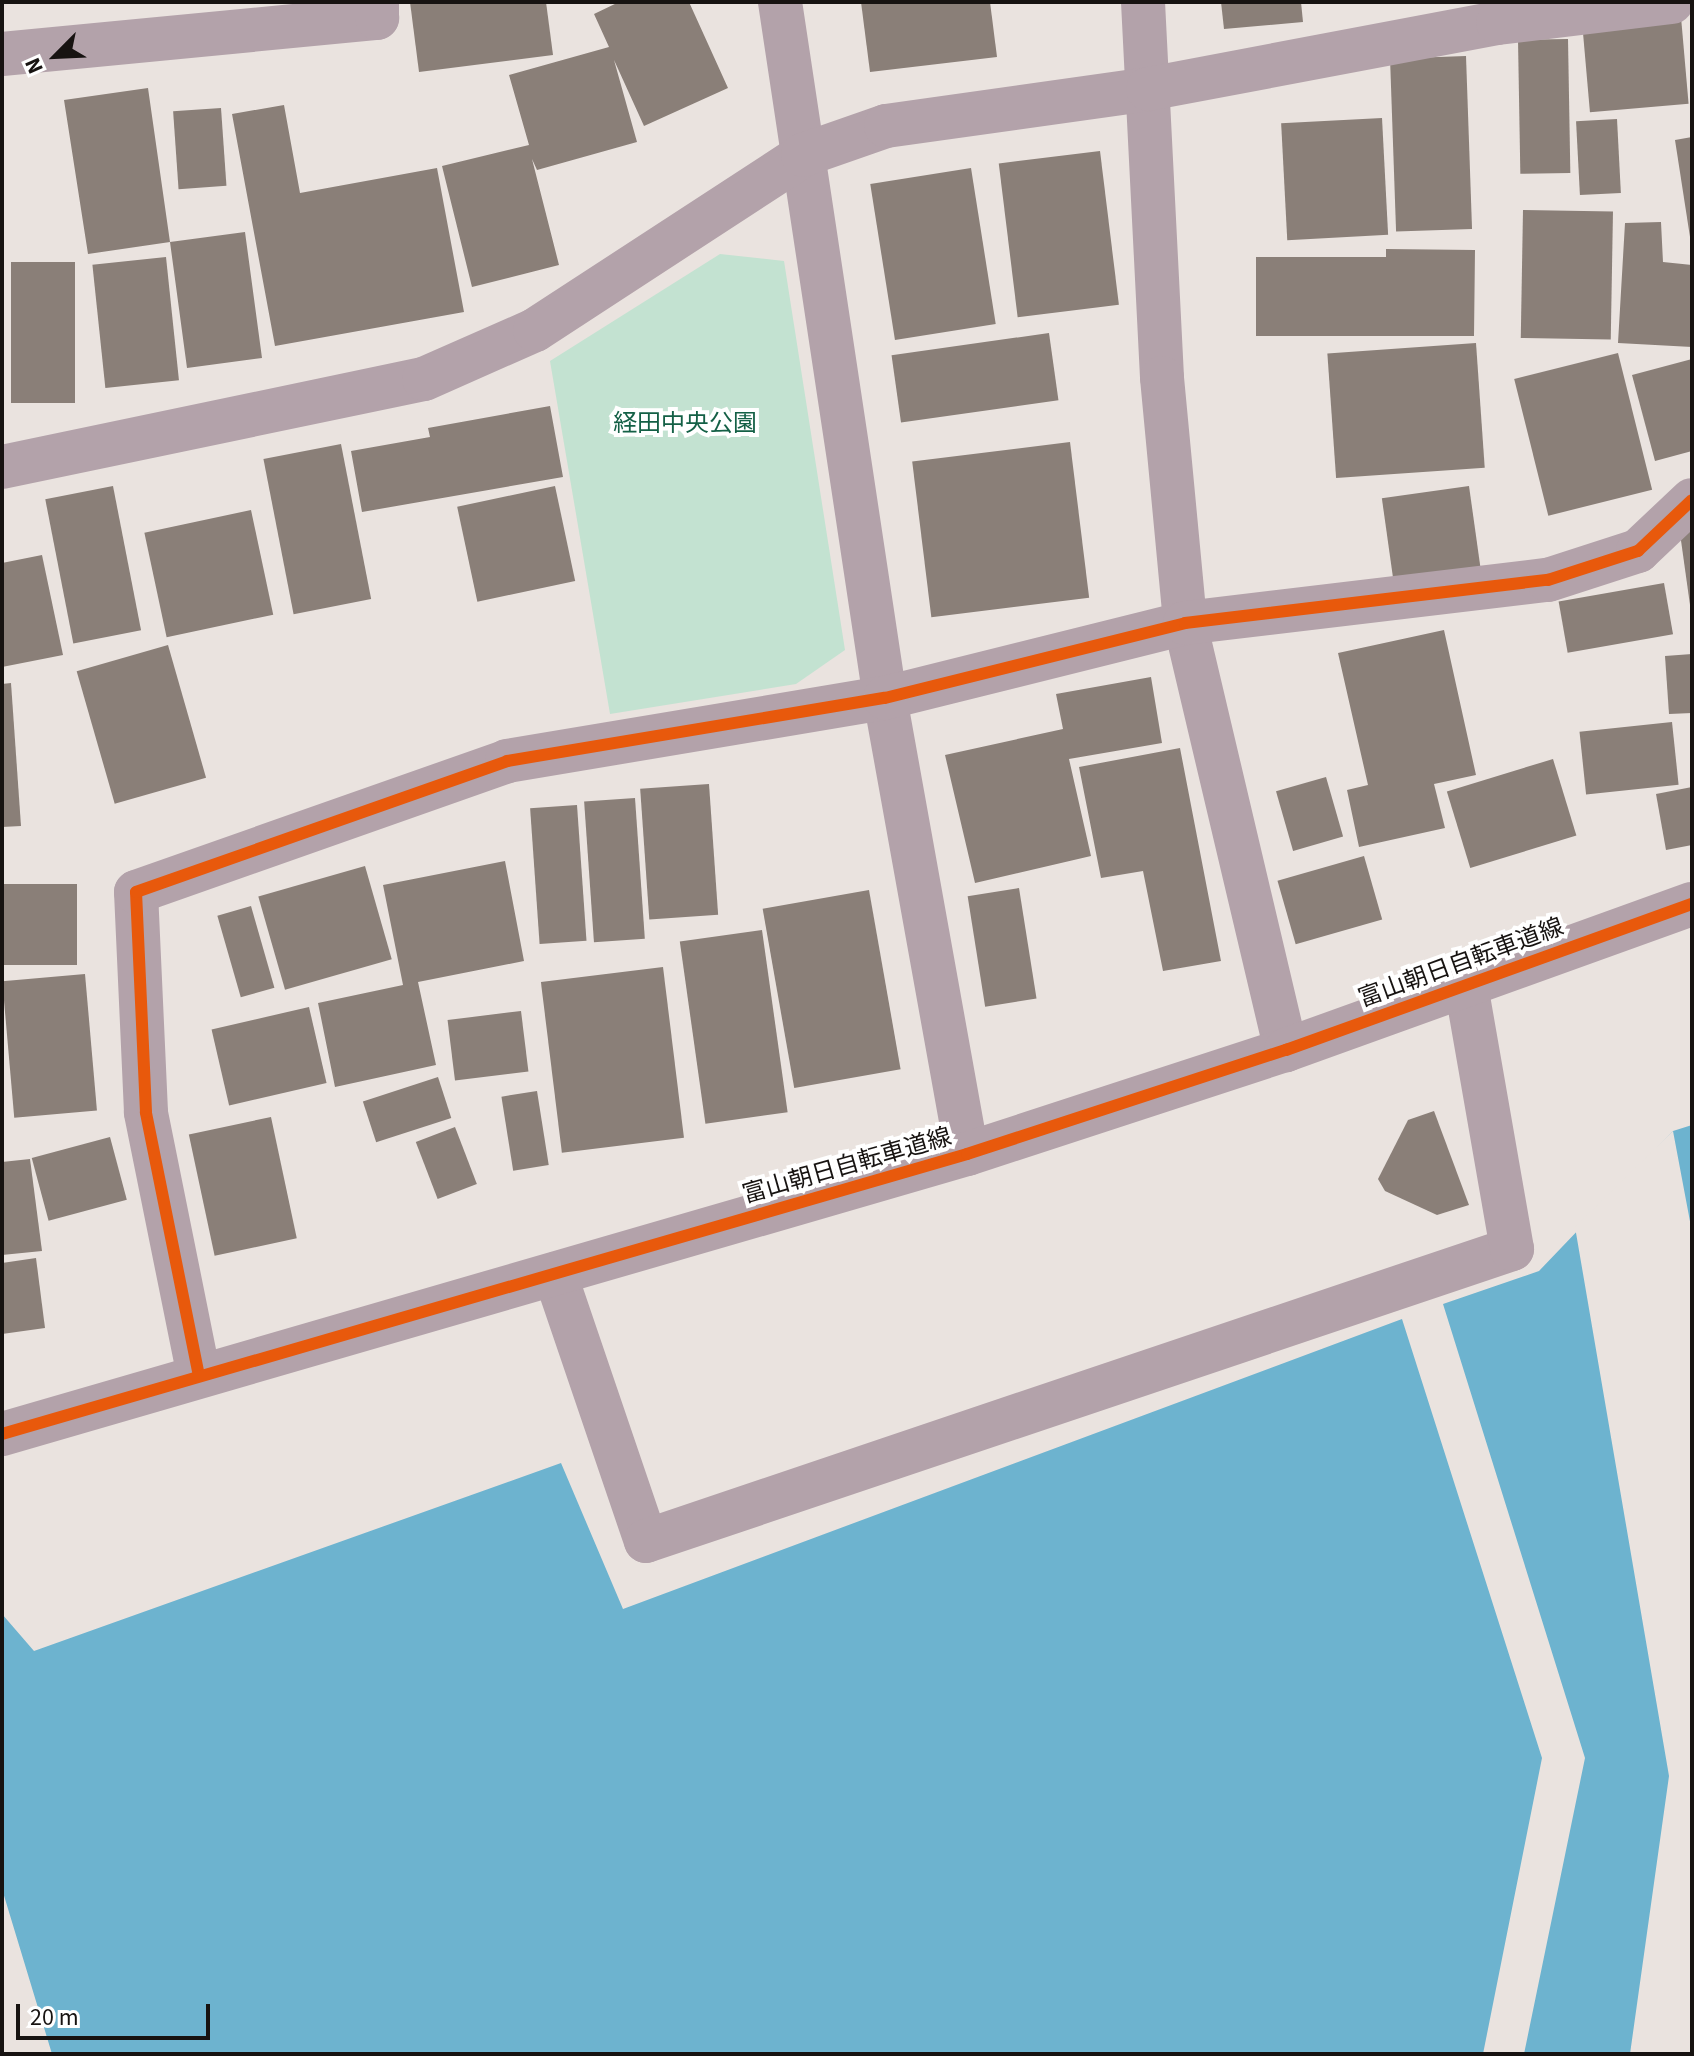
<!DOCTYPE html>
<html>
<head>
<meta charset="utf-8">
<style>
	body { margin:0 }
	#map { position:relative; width:1694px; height:2056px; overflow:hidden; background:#eae3df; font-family:"Source Sans 3","Noto Sans JP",sans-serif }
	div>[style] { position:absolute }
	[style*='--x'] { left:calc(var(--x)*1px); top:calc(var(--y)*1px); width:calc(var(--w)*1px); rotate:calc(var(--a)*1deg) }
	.green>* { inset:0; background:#c3e2d1 }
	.water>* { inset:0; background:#6db3cf }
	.pier>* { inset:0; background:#eae3df }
	.building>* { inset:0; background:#8a7f78; transform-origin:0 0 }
	.minor>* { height:44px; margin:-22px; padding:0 22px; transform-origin:22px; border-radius:22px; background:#b3a2aa }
	.cycleway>* { height:12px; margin:-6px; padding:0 6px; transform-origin:6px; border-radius:6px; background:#e8590c }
	span { translate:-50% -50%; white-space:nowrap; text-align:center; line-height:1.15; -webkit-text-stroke:8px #fff; paint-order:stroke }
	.park-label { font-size:24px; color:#146046 }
	.street-label { font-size:24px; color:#171311 }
	.frame { position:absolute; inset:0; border:4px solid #171311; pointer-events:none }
	.north { position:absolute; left:16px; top:16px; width:80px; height:80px; -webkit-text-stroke:6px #fff; paint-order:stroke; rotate:246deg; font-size:22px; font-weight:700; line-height:32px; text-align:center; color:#171311 }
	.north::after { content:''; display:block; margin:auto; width:28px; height:36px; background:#171311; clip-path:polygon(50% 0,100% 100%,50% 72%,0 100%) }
	.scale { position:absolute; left:16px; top:2004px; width:194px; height:36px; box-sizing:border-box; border:4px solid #171311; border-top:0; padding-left:10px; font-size:24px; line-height:28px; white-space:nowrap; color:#171311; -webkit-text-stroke:6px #fff; paint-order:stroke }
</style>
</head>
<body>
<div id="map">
	<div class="green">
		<i style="clip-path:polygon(720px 254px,784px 261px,845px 650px,796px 684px,610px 714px,550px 361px)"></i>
	</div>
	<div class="water">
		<i style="clip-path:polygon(1692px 1125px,1692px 2054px,1524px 2054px,1585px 1758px,1443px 1304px,1539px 1271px,1673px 1131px)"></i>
		<i style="clip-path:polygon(1402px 1319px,1542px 1758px,1483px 2054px,52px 2054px,2px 1889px,2px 1614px,34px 1651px,561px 1463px,623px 1609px)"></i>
	</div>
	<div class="pier">
		<i style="clip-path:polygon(1673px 1131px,1692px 1232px,1692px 2054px,1630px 2054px,1669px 1776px,1575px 1227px)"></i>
	</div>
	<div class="building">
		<i style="clip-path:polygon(410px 2px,546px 2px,553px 55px,419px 72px)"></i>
		<i style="clip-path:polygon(619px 2px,689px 2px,728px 88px,644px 126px,614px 60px,637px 142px,537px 170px,532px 159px,559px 265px,472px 287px,442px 166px,529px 145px,509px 75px,609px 47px,594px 14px)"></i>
		<i style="clip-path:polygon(861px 2px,990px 2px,997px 57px,870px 72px)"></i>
		<i style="clip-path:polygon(1221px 2px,1301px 2px,1303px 22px,1224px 29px)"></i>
		<i style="left:1681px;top:17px;width:87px;height:99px;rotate:85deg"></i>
		<i style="left:1568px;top:39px;width:134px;height:50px;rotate:89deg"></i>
		<i style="left:1466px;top:56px;width:173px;height:76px;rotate:88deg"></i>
		<i style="clip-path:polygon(148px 88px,170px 242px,245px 232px,262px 358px,187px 368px,170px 242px,88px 254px,64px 100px)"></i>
		<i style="clip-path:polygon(284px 105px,300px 193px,437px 168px,464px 312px,275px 346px,232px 114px)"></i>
		<i style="left:221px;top:108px;width:78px;height:48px;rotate:86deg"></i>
		<i style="left:1382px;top:118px;width:117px;height:101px;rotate:87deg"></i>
		<i style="left:1617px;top:119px;width:74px;height:41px;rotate:87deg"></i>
		<i style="clip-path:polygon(1692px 137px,1692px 237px,1690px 237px,1675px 140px)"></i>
		<i style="left:1100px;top:151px;width:155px;height:102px;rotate:83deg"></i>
		<i style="left:971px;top:168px;width:158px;height:102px;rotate:81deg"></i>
		<i style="left:1523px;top:210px;width:90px;height:128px;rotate:1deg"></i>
		<i style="clip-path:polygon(1661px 222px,1663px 262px,1692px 265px,1692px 347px,1618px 343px,1625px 223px)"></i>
		<i style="clip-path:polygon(1386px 249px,1475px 250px,1474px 336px,1256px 336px,1256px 257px,1386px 257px)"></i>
		<i style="left:166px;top:257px;width:124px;height:74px;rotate:84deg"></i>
		<i style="left:11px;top:262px;width:64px;height:141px"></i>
		<i style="left:1049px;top:333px;width:68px;height:159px;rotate:82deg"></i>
		<i style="left:1476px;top:343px;width:125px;height:149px;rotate:86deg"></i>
		<i style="left:1618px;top:353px;width:141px;height:107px;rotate:76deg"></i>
		<i style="clip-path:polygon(1692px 359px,1692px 451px,1655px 461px,1632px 375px)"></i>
		<i style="clip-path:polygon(550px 406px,563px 477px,362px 512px,351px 451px,430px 437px,428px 428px)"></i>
		<i style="left:1070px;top:442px;width:157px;height:159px;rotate:83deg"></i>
		<i style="left:341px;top:444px;width:158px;height:79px;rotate:79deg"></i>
		<i style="left:113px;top:486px;width:147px;height:69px;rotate:79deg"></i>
		<i style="left:555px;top:486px;width:97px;height:100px;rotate:78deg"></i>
		<i style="left:1469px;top:486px;width:84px;height:88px;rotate:82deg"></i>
		<i style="left:251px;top:510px;width:107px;height:109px;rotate:78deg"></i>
		<i style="clip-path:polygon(1692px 517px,1692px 605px,1690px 605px,1678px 519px)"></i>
		<i style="clip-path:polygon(42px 555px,63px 655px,2px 667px,2px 563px)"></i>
		<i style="left:1664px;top:583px;width:52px;height:107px;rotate:80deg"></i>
		<i style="clip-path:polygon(1444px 630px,1476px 775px,1434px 784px,1445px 828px,1359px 847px,1347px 790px,1368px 785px,1338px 653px)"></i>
		<i style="left:168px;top:645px;width:138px;height:95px;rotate:74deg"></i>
		<i style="clip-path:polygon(1692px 654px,1692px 713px,1669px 714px,1665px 656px)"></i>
		<i style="clip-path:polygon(1151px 677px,1162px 743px,1069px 759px,1091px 856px,975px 883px,945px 755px,1063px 729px,1056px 694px)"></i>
		<i style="clip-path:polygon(11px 683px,21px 826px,2px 827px,2px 684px)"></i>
		<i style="left:1672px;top:722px;width:63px;height:93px;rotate:84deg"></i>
		<i style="clip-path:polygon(1180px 748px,1221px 961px,1163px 971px,1143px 871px,1101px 878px,1079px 767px)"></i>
		<i style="left:1553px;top:759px;width:80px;height:111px;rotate:73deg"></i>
		<i style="left:1326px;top:777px;width:62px;height:52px;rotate:74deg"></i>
		<i style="left:709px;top:784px;width:131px;height:69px;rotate:86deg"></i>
		<i style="clip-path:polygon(1692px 787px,1692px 845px,1666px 850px,1656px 794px)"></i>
		<i style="left:635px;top:798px;width:141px;height:51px;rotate:86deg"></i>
		<i style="left:577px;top:805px;width:136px;height:47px;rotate:86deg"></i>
		<i style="left:1364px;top:856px;width:66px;height:90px;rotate:74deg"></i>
		<i style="clip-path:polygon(505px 861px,524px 961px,418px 982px,436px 1065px,335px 1087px,318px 1003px,403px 985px,383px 885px)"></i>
		<i style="left:365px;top:866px;width:97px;height:111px;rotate:74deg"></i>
		<i style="left:2px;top:884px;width:75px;height:81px"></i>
		<i style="left:1019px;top:888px;width:112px;height:52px;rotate:81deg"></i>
		<i style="left:869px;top:890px;width:182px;height:108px;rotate:80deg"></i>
		<i style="left:251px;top:906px;width:85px;height:35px;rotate:74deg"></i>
		<i style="left:762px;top:930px;width:184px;height:83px;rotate:82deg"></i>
		<i style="left:663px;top:967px;width:172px;height:123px;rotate:83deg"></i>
		<i style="left:85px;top:974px;width:137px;height:83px;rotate:85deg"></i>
		<i style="left:309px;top:1007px;width:78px;height:100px;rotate:77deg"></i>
		<i style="left:521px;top:1011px;width:61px;height:74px;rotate:83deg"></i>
		<i style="left:438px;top:1077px;width:43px;height:79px;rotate:72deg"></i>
		<i style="left:537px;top:1091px;width:75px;height:36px;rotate:81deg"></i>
		<i style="clip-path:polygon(1434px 1111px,1469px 1205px,1437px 1215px,1385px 1191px,1378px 1179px,1408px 1120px)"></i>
		<i style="left:271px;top:1117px;width:124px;height:84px;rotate:78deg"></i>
		<i style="left:455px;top:1127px;width:61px;height:42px;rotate:69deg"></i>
		<i style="left:110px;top:1137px;width:65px;height:81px;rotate:75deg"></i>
		<i style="clip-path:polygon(30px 1159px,42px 1251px,2px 1255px,2px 1162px)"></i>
		<i style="clip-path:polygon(36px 1258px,45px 1328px,2px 1334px,2px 1263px)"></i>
	</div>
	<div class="minor">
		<i style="--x:780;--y:2;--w:704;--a:81.42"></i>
		<i style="--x:885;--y:698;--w:463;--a:79.8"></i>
		<i style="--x:1143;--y:2;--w:376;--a:87.1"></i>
		<i style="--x:1162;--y:378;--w:246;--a:84.6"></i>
		<i style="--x:1185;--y:623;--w:439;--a:76.7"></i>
		<i style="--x:2;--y:54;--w:377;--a:-5.5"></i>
		<i style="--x:377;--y:18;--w:16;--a:-90"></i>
		<i style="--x:2;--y:467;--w:431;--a:-11.8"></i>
		<i style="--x:424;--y:379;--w:121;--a:-23.8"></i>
		<i style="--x:535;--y:330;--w:320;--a:-33.1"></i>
		<i style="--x:803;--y:155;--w:88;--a:-19.3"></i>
		<i style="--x:886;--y:126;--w:265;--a:-8"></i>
		<i style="--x:1148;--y:89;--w:356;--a:-10.7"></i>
		<i style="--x:1498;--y:23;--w:175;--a:-6.9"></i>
		<i style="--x:555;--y:1274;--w:282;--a:71.2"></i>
		<i style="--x:646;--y:1541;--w:914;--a:-18.63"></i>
		<i style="--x:1512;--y:1249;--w:268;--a:-99.9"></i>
		<i style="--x:199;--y:1376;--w:269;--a:-101.4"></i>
		<i style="--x:146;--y:1112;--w:220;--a:-92.6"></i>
		<i style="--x:136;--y:892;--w:393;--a:-19.4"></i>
		<i style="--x:507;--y:761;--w:383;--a:-9.5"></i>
		<i style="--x:885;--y:698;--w:309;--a:-14"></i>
		<i style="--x:1185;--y:623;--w:366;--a:-6.8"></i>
		<i style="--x:1548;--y:580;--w:95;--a:-17.9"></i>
		<i style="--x:1638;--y:551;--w:74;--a:-43.4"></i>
		<i style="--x:2;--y:1434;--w:1005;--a:-16.18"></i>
		<i style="--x:967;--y:1154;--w:336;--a:-18.1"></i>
		<i style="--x:1286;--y:1050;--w:431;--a:-19.8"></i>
	</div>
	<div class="cycleway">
		<i style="--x:199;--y:1376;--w:269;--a:-101.4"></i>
		<i style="--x:146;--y:1112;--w:220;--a:-92.6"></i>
		<i style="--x:136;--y:892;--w:393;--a:-19.4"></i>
		<i style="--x:507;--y:761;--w:383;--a:-9.5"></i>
		<i style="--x:885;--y:698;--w:309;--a:-14"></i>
		<i style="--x:1185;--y:623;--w:366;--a:-6.8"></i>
		<i style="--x:1548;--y:580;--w:95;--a:-17.9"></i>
		<i style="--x:1638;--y:551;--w:74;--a:-43.4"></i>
		<i style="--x:2;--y:1434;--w:1005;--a:-16.18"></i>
		<i style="--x:967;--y:1154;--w:336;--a:-18.1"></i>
		<i style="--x:1286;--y:1050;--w:431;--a:-19.8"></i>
	</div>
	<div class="park-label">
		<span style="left:685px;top:424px">経田中央公園</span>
	</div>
	<div class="street-label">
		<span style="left:1461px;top:963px;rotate:-20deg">富山朝日自転車道線</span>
		<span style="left:847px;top:1166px;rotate:-16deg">富山朝日自転車道線</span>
	</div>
	<div class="frame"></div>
	<div class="north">N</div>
	<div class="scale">20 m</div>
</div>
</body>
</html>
